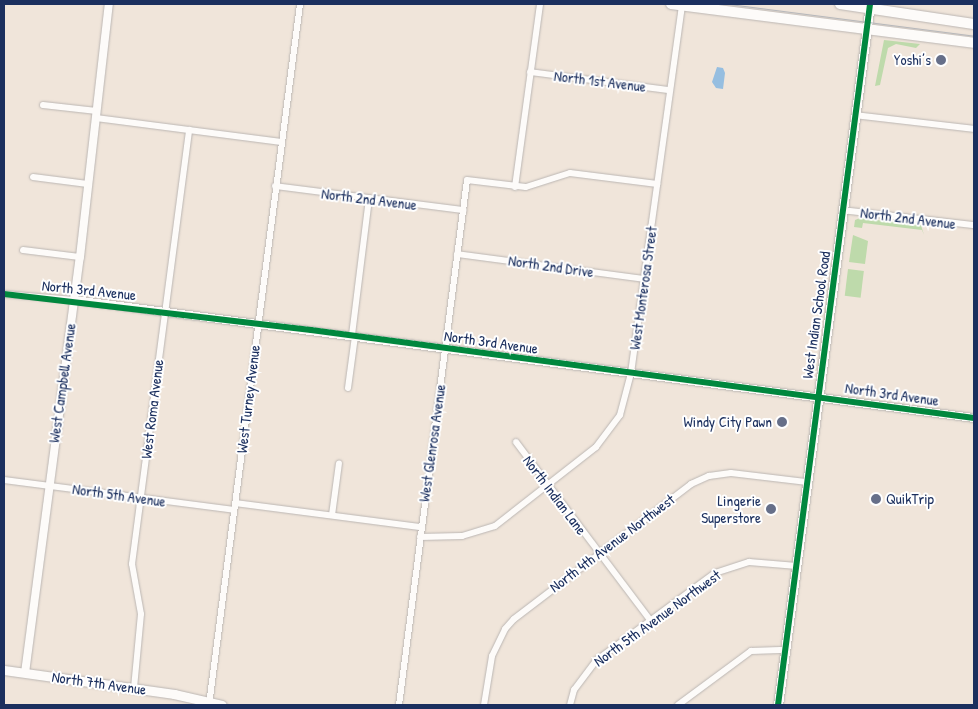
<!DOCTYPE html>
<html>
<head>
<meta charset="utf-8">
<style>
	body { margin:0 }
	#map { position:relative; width:978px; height:709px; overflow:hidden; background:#f0e5da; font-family:"Patrick Hand",sans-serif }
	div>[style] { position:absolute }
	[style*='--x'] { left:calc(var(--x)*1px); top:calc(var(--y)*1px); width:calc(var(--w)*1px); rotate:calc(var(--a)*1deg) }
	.green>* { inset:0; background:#bedaab; transform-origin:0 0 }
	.water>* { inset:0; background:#96bee0 }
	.roads { filter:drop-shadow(0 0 1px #bbb6b3) drop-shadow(0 0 1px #bbb6b3) }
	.minor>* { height:6px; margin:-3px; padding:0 3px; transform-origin:3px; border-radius:3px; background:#fdfbf9 }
	.tertiary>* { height:8px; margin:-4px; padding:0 4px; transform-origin:4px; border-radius:4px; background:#fdfbf9 }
	.secondary>* { height:9px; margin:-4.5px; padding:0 4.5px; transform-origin:4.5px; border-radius:4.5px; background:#fdfbf9 }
	.primary>* { height:10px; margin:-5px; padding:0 5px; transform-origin:5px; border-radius:5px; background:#fdfbf9 }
	.tram>* { height:1px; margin:-0.5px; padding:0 0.5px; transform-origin:0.5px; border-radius:0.5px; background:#b7b8bb }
	.cycleway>* { height:6px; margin:-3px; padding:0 3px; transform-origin:3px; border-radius:3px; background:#00873e }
	.dots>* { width:14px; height:14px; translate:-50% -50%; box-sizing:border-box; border:2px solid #fff; border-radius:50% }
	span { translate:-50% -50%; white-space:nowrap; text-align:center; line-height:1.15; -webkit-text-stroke:4px #fff; paint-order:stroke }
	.poi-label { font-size:15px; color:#1b2f5e }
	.right { translate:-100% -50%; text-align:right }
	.left { translate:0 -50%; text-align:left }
	.street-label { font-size:15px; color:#1b2f5e }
	.frame { position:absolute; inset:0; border:5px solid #1b2f5e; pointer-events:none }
</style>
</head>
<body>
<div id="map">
	<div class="green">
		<i style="clip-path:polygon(884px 40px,920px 44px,916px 48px,896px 44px,888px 48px,880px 85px,875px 86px)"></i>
		<i style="clip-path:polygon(860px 218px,921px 225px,924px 235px,922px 230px,863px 223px,862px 228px,854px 227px,855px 220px)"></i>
		<i style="clip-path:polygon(853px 235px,868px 241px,865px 264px,849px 262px)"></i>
		<i style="left:848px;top:269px;width:16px;height:27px;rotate:7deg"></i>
	</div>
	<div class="water">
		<i style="clip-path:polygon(717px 67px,723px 68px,725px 73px,723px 89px,716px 88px,712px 82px)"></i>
	</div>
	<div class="roads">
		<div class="minor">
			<i style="--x:530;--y:72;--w:140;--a:7.4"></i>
			<i style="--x:43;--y:105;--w:54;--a:6.3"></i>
			<i style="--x:855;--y:115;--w:120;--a:6.7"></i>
			<i style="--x:96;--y:118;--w:187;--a:7.4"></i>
			<i style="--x:33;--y:177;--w:55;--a:7.3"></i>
			<i style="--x:275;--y:186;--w:190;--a:7.3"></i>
			<i style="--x:515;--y:187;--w:185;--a:-82.2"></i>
			<i style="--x:842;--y:210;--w:133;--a:6.5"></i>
			<i style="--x:23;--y:250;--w:57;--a:7"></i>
			<i style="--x:457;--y:254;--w:189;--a:7.6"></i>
			<i style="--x:4;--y:294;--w:70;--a:4.9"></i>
			<i style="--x:352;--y:335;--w:138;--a:-82.9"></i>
			<i style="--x:348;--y:388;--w:52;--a:-82.3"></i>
			<i style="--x:516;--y:442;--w:223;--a:53"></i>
			<i style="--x:4;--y:480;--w:232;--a:7.4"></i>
			<i style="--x:235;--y:503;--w:188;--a:7.4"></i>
			<i style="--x:332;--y:515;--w:52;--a:-82.3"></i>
			<i style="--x:420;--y:537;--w:42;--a:-1.4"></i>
			<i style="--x:462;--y:536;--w:34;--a:-17"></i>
			<i style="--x:495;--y:526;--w:128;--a:-38"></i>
			<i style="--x:596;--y:447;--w:40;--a:-53"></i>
			<i style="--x:620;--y:415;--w:43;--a:-75.3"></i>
			<i style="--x:631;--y:373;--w:372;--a:-82.1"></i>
			<i style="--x:134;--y:688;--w:74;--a:-84.6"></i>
			<i style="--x:141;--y:614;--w:51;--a:-100.2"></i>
			<i style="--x:132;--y:564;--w:438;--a:-82.5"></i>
			<i style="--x:209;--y:705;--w:707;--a:-82.6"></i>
			<i style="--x:399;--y:705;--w:529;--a:-82.62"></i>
			<i style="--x:467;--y:180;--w:59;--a:6.8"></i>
			<i style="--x:526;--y:187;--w:46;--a:-17.7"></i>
			<i style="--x:570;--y:173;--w:88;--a:7.2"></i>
			<i style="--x:484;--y:705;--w:50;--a:-80.7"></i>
			<i style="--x:492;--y:656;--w:30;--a:-64"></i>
			<i style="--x:505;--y:629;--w:13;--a:-48"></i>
			<i style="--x:514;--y:619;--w:223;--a:-37.3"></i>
			<i style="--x:691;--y:484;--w:20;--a:-24"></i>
			<i style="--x:709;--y:476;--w:22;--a:-8"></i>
			<i style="--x:731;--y:473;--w:77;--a:6.8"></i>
			<i style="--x:570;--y:705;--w:16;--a:-75"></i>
			<i style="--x:574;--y:690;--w:38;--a:-53"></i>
			<i style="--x:597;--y:660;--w:147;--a:-36.4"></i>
			<i style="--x:715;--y:573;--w:36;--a:-18"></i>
			<i style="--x:749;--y:562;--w:48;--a:4.8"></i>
			<i style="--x:678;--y:705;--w:91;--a:-36.5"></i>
			<i style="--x:751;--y:651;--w:36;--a:-2"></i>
		</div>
		<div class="tertiary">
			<i style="--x:74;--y:300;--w:908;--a:7.47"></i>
			<i style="--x:25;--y:673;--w:420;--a:-82.5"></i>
			<i style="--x:80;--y:257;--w:255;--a:-83.5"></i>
		</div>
		<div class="secondary">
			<i style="--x:4;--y:670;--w:172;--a:8"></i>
			<i style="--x:174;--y:694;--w:49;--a:12.9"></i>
			<i style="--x:778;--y:705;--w:707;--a:-82.52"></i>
		</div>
		<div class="primary">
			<i style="--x:671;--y:4;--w:305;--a:7.3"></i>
			<i style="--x:840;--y:4;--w:135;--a:8.5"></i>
		</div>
	</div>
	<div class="tram">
		<i style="--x:729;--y:4;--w:247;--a:7.4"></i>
	</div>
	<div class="cycleway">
		<i style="--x:4;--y:294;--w:309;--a:6.7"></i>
		<i style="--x:311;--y:330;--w:669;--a:7.56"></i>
		<i style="--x:778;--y:705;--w:707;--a:-82.52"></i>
	</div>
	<div class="dots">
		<i style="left:941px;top:60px;background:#666f89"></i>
		<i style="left:782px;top:422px;background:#666f89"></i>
		<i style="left:876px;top:499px;background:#666f89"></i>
		<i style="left:771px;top:509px;background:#666f89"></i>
	</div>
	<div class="poi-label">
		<span class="right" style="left:931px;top:60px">Yoshi’s</span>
		<span class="right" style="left:772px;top:422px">Windy City Pawn</span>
		<span class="left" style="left:886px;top:499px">QuikTrip</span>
		<span class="right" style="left:761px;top:509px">Lingerie<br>Superstore</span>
	</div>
	<div class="street-label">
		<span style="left:600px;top:81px;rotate:7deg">North 1st Avenue</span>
		<span style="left:369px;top:199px;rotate:7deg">North 2nd Avenue</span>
		<span style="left:908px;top:218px;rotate:7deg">North 2nd Avenue</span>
		<span style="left:551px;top:266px;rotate:8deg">North 2nd Drive</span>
		<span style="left:643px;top:288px;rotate:-82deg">West Monterosa Street</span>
		<span style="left:89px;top:290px;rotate:6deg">North 3rd Avenue</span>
		<span style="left:816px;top:315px;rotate:-82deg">West Indian School Road</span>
		<span style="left:491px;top:342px;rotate:8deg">North 3rd Avenue</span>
		<span style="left:62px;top:383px;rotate:-82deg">West Campbell Avenue</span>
		<span style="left:892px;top:394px;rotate:8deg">North 3rd Avenue</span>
		<span style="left:248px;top:399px;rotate:-83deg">West Turney Avenue</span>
		<span style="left:152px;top:409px;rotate:-83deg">West Roma Avenue</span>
		<span style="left:432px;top:443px;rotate:-82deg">West Glenrosa Avenue</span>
		<span style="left:119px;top:495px;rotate:8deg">North 5th Avenue</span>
		<span style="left:555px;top:495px;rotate:53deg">North Indian Lane</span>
		<span style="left:612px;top:543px;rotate:-37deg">North 4th Avenue Northwest</span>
		<span style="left:657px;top:618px;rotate:-36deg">North 5th Avenue Northwest</span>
		<span style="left:99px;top:683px;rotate:8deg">North 7th Avenue</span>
	</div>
	<div class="frame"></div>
</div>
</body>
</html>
